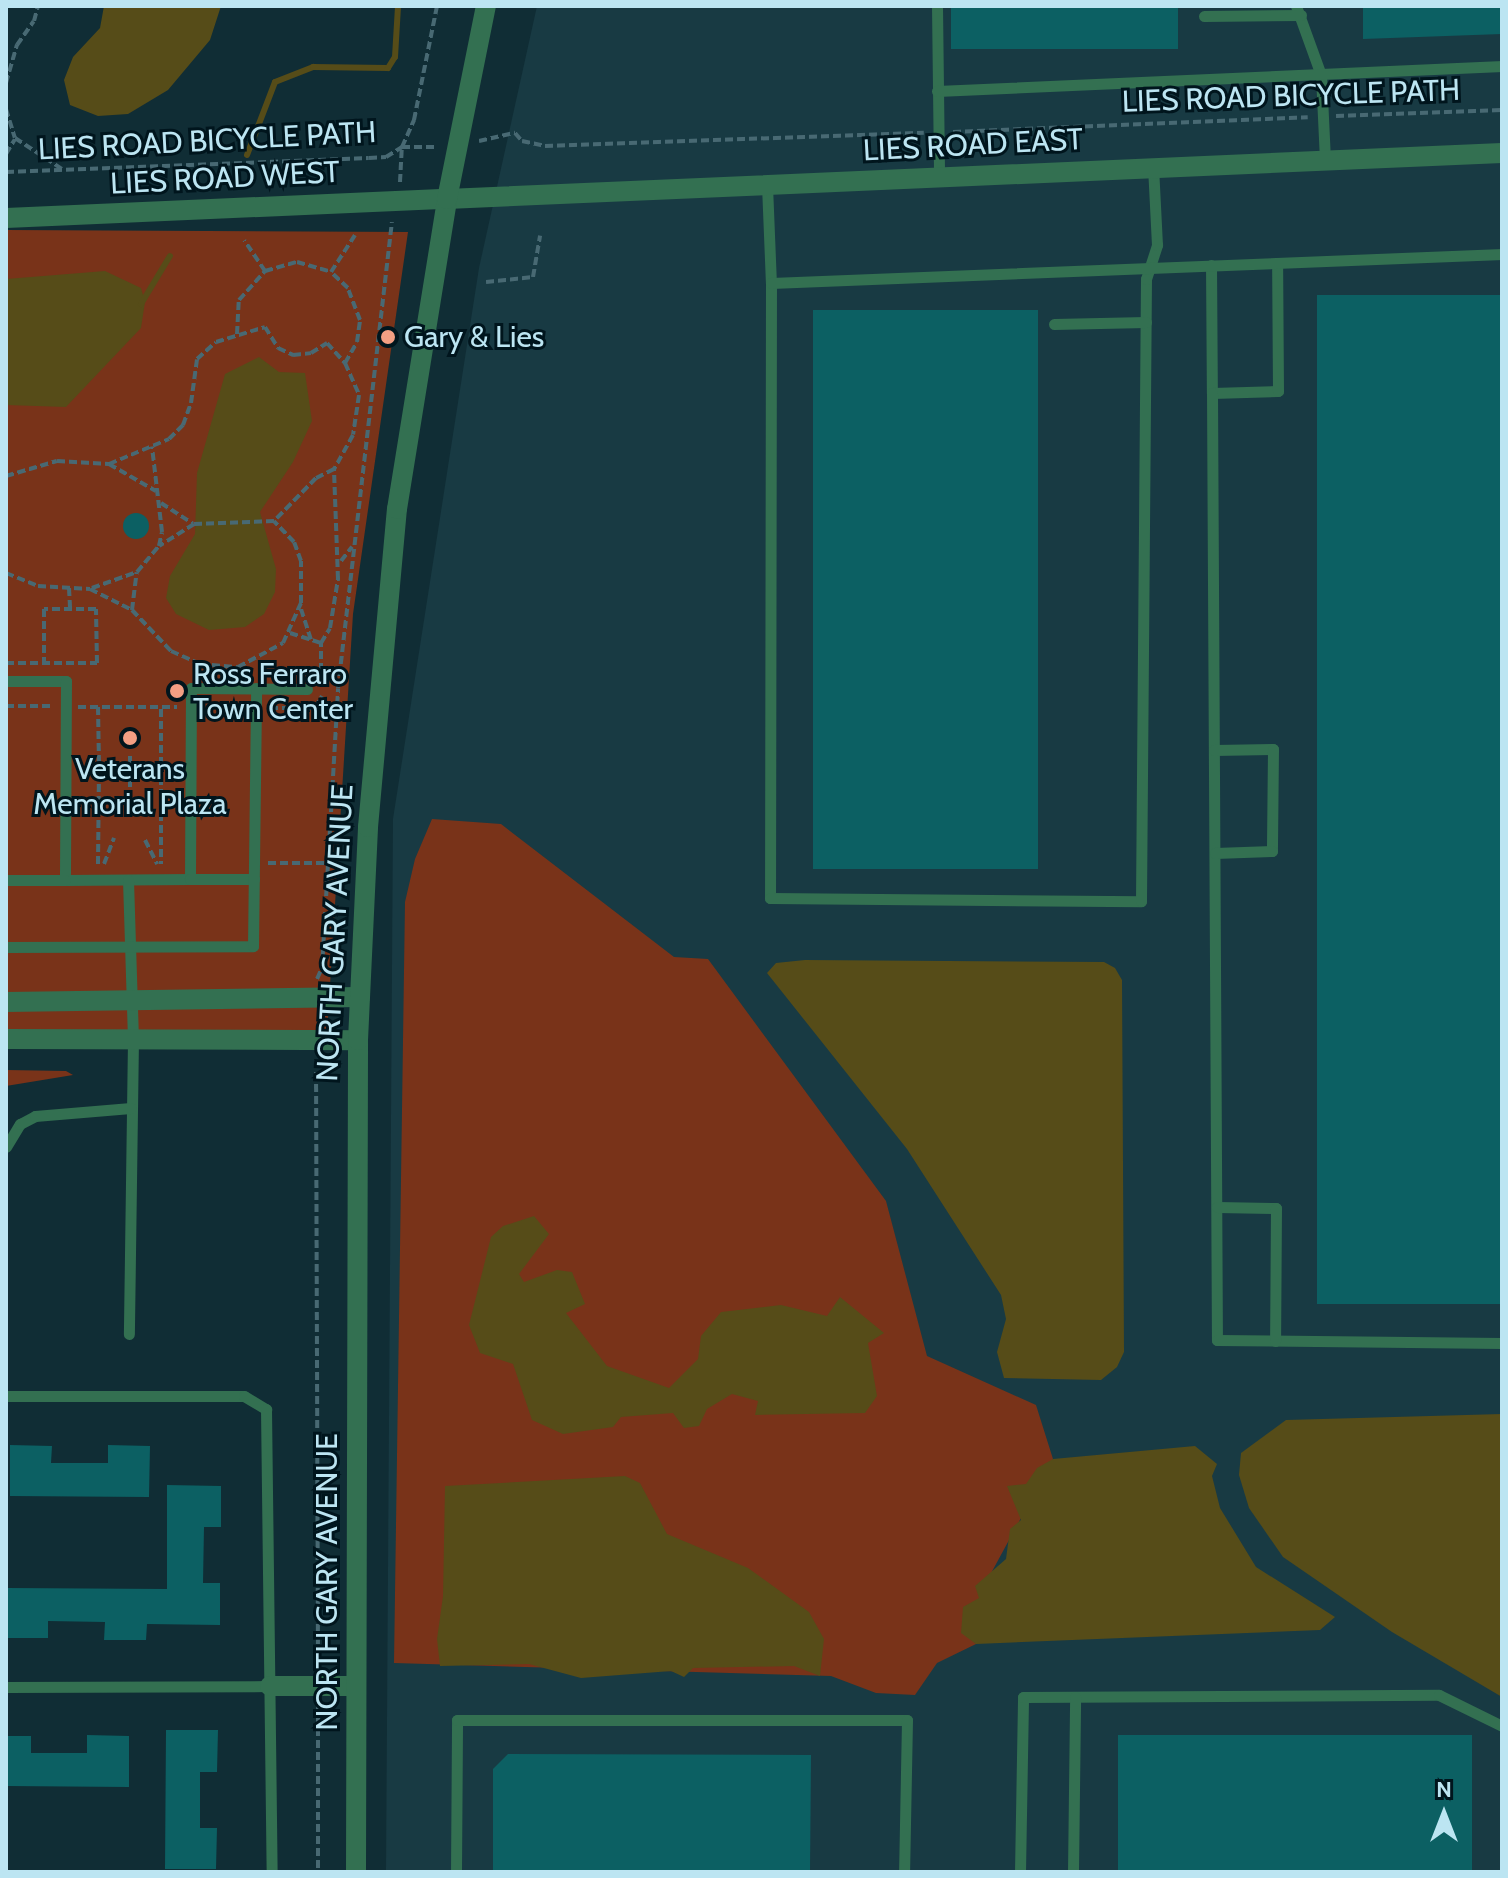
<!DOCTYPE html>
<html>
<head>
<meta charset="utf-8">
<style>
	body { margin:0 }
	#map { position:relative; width:1508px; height:1878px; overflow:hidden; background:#102d35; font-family:Cabin,sans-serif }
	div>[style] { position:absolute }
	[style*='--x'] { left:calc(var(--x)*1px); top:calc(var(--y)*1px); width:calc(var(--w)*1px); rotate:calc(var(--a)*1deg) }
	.built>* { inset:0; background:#183a43 }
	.green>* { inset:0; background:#793319 }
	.water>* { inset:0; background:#564c18 }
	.stream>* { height:6px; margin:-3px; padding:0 3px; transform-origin:3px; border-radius:3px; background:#564c18 }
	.building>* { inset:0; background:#0c6063; transform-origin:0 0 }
	.round { border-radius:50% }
	.path>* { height:4px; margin-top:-2px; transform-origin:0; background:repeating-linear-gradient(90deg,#486973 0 8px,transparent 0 12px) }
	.service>* { height:11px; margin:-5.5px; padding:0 5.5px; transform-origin:5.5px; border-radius:5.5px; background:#337051 }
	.minor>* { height:20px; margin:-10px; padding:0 10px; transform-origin:10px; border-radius:10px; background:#337051 }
	.tertiary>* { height:20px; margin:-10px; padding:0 10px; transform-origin:10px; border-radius:10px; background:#337051 }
	.dots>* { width:22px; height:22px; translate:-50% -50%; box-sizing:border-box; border:4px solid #00151d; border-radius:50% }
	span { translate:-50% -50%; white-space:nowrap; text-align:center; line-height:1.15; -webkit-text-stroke:6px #00151d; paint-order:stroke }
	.street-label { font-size:30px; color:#bce5f2 }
	.poi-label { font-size:30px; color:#bce5f2 }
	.left { translate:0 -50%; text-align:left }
	.frame { position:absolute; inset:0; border:8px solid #bce5f2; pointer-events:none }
	.north { position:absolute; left:1404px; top:1774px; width:80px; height:80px; -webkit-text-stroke:6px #00151d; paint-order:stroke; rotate:0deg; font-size:22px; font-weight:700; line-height:32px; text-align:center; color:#bce5f2 }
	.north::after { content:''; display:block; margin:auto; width:28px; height:36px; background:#bce5f2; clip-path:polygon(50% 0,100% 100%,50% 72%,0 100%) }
</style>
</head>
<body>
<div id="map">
	<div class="built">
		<i style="clip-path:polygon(537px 6px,1502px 6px,1502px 1872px,386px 1872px,393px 819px,479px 268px)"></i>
	</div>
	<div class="green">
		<i style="clip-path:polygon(6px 230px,408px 232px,353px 614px,327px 1034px,6px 1032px)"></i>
		<i style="clip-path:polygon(432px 819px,501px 824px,674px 957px,708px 959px,886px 1201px,927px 1356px,1036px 1405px,1053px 1459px,989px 1577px,976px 1644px,937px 1663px,915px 1695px,876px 1693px,831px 1676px,394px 1663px,405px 902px,415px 859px)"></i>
		<i style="clip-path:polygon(6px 1070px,66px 1071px,73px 1075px,6px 1086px)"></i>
	</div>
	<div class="water">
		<i style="clip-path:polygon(104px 6px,221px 6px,210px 40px,168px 90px,128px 114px,98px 116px,70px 105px,64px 80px,73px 57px,100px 28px)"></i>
		<i style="clip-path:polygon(105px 271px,141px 288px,145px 302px,141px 328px,66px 407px,6px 405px,6px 279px)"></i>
		<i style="clip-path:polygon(259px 357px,279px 372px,305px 373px,312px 421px,293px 462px,260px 512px,276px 569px,275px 592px,264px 614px,245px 627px,209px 630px,176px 614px,166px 598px,170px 576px,195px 534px,197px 473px,225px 374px)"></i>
		<i style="clip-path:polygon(805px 960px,1104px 962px,1115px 968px,1122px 980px,1124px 1352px,1117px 1367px,1101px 1380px,1004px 1378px,997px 1352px,1006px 1319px,1001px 1295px,907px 1149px,767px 973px,776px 963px)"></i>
		<i style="clip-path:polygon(534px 1216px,549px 1234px,519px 1274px,524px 1282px,557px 1270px,572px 1272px,585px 1304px,566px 1313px,607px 1366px,669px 1388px,698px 1359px,701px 1336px,721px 1312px,781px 1305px,827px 1316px,840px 1297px,884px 1333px,868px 1343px,877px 1396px,865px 1413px,755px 1415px,758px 1401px,732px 1394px,707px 1409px,699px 1426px,684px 1428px,673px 1413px,621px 1417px,613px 1427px,563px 1434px,532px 1420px,513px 1364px,480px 1353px,469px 1325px,491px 1237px,503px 1226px)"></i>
		<i style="clip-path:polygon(1502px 1414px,1502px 1697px,1392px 1632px,1283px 1557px,1249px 1508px,1239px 1475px,1241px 1453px,1286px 1420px)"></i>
		<i style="clip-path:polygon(1195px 1446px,1217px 1464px,1212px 1476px,1220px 1508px,1256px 1567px,1335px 1617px,1320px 1630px,976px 1644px,961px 1633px,963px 1607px,979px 1598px,975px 1586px,1006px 1559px,1010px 1529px,1021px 1520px,1007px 1486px,1026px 1484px,1037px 1468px,1053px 1459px)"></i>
		<i style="clip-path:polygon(625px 1476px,640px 1483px,667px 1534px,748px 1568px,809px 1612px,824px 1639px,820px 1676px,794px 1666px,693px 1668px,684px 1677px,671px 1671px,581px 1678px,529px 1664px,440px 1666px,437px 1639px,443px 1596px,445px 1486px)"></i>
	</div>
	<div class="stream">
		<i style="--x:247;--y:155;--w:78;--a:-69"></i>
		<i style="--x:275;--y:82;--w:41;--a:-21.5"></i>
		<i style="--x:313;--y:67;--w:75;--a:0.8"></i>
		<i style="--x:388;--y:68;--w:13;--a:-58"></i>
		<i style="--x:395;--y:57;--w:51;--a:-86.6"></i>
		<i style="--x:141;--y:304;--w:56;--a:-58.9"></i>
	</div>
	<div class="building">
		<i style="left:951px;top:6px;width:227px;height:43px"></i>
		<i style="clip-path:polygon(1363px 6px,1502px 6px,1502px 34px,1363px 39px)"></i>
		<i style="left:1317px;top:295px;width:185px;height:1009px"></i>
		<i style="left:1038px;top:310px;width:559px;height:225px;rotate:90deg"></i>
		<i class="round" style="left:123px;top:513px;width:26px;height:26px"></i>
		<i style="clip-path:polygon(10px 1445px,52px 1446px,51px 1463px,108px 1463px,108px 1445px,150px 1446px,149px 1497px,10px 1496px)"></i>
		<i style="clip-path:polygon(167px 1485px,221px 1486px,221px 1527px,204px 1527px,203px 1583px,220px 1583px,220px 1625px,147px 1624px,146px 1640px,104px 1640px,105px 1622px,48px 1621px,48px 1638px,7px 1638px,7px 1588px,167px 1589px)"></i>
		<i style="clip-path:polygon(166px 1730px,218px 1730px,217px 1772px,200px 1772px,200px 1828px,217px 1828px,216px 1869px,165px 1869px)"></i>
		<i style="clip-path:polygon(87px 1735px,129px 1736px,129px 1787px,6px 1786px,6px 1736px,31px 1736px,31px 1753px,87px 1753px)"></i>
		<i style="left:1118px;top:1735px;width:354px;height:137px"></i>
		<i style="clip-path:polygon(508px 1754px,811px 1755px,810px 1872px,493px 1872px,493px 1769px)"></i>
	</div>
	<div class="path">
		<i style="--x:6;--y:83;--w:40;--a:-74"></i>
		<i style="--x:17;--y:45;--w:29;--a:-55"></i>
		<i style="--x:34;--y:21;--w:16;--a:-75"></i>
		<i style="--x:6;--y:109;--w:30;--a:73"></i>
		<i style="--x:15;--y:138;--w:56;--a:33.4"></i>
		<i style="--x:1336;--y:116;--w:166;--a:-2.1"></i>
		<i style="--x:953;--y:132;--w:355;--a:-2.4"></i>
		<i style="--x:479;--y:141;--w:37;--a:-13"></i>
		<i style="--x:515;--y:133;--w:11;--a:49"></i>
		<i style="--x:522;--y:141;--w:24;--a:12"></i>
		<i style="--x:545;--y:146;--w:379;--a:-2"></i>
		<i style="--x:6;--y:154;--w:17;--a:-59"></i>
		<i style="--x:6;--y:172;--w:363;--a:-2.2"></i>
		<i style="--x:369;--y:158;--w:17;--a:-3"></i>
		<i style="--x:386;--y:157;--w:19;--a:-32"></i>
		<i style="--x:402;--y:147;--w:36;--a:0"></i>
		<i style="--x:400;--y:182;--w:35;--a:-87"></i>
		<i style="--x:402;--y:147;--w:30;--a:-66"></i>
		<i style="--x:414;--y:120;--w:116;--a:-78.6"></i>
		<i style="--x:265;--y:271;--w:33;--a:-16"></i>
		<i style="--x:297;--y:262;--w:35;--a:16"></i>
		<i style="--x:486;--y:282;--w:47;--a:-6.1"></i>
		<i style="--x:533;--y:277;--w:42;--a:-80.3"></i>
		<i style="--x:237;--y:334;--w:34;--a:-87"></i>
		<i style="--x:239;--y:300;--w:39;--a:-48"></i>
		<i style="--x:265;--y:271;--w:37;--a:-124"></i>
		<i style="--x:345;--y:363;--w:24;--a:-60"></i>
		<i style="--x:357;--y:342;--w:22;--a:-82"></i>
		<i style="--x:360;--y:320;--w:34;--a:-111"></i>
		<i style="--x:348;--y:288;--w:23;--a:-137"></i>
		<i style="--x:331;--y:272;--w:44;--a:-57"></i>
		<i style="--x:109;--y:464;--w:54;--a:29.9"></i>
		<i style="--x:6;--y:476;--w:53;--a:-16.4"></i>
		<i style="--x:57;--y:461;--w:52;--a:3.3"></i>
		<i style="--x:109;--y:464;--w:65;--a:-22.6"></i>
		<i style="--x:169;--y:439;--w:20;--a:-45"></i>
		<i style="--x:183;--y:425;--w:23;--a:-70"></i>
		<i style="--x:191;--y:403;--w:44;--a:-82.2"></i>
		<i style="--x:197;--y:359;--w:25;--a:-42"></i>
		<i style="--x:216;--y:342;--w:51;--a:-17"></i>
		<i style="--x:265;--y:327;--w:25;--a:58"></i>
		<i style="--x:278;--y:348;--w:17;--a:25"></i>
		<i style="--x:293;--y:355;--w:18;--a:-6"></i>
		<i style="--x:311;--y:353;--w:19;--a:-32"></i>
		<i style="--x:327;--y:343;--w:27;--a:48"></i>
		<i style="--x:345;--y:363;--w:35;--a:66"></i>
		<i style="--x:359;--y:395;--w:40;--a:98.5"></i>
		<i style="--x:353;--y:435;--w:39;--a:119"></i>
		<i style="--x:334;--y:469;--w:20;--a:153"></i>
		<i style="--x:316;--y:478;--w:60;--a:134.3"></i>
		<i style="--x:274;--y:521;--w:80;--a:177.9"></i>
		<i style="--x:194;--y:524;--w:41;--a:147.8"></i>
		<i style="--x:161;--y:503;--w:38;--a:33"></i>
		<i style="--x:341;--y:561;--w:18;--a:-52"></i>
		<i style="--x:6;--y:573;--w:35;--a:22"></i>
		<i style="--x:38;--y:586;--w:52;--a:3.3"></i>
		<i style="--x:90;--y:589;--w:47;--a:26.6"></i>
		<i style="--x:132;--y:610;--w:57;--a:46.4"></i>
		<i style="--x:171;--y:651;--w:32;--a:24"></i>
		<i style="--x:200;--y:664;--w:38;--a:5"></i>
		<i style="--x:238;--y:667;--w:51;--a:-28.1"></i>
		<i style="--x:283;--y:643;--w:44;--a:-65.8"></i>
		<i style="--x:301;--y:603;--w:42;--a:-90"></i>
		<i style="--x:301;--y:561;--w:20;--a:-110"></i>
		<i style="--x:294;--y:542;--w:29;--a:-134"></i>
		<i style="--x:69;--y:588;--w:20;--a:87"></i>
		<i style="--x:92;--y:588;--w:48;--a:-19.6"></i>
		<i style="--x:301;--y:609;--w:32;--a:72"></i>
		<i style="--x:132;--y:610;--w:38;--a:-83"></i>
		<i style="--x:137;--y:572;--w:34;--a:-50"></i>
		<i style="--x:159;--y:546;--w:14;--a:-78"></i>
		<i style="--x:162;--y:532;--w:86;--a:-96.7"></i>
		<i style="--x:290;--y:633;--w:33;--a:18"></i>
		<i style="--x:6;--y:663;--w:91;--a:0"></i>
		<i style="--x:97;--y:663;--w:54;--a:-91.1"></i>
		<i style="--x:96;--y:609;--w:52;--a:180"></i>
		<i style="--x:44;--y:609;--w:54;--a:90"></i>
		<i style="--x:321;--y:683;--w:40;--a:-90"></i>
		<i style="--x:321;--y:643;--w:17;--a:-59"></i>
		<i style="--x:330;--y:628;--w:50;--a:-80.7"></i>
		<i style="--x:338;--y:579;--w:110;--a:-92.1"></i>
		<i style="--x:6;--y:706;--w:47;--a:0"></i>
		<i style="--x:78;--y:707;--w:99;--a:0"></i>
		<i style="--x:98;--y:707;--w:58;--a:89"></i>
		<i style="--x:206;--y:708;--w:35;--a:0"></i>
		<i style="--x:270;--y:708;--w:45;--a:0"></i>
		<i style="--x:315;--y:708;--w:14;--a:-60"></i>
		<i style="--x:130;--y:756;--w:31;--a:90"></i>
		<i style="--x:161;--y:765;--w:57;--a:-90"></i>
		<i style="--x:145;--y:840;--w:27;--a:63"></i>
		<i style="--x:268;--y:863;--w:57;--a:0"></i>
		<i style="--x:98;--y:864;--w:99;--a:-89.4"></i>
		<i style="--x:99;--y:765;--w:62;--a:0"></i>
		<i style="--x:161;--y:765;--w:99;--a:90"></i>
		<i style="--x:104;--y:864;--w:28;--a:-69"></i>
		<i style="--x:317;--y:979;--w:12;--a:-66"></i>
		<i style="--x:322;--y:968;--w:280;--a:-86.7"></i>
		<i style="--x:338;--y:688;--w:469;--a:-83.4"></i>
		<i style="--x:316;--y:1060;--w:607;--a:89.81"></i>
		<i style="--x:318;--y:1704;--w:168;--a:90"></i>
	</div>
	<div class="service">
		<i style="--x:937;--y:6;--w:170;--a:89.3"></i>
		<i style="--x:1296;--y:6;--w:73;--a:70.1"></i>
		<i style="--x:1321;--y:75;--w:85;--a:87.3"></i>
		<i style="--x:1204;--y:16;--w:97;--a:-0.6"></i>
		<i style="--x:937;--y:91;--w:566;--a:-2.53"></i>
		<i style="--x:767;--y:185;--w:98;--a:87.7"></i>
		<i style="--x:771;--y:283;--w:615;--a:90.09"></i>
		<i style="--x:770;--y:898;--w:371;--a:0.5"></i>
		<i style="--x:1141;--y:901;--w:622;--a:-89.54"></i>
		<i style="--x:1146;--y:279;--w:36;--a:-72"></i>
		<i style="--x:1157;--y:245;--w:78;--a:-92.9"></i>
		<i style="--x:1211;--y:265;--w:128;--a:89.6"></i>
		<i style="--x:1212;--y:393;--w:66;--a:-1.7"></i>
		<i style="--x:1278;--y:391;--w:128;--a:-90.4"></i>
		<i style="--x:771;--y:283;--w:732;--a:-2.27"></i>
		<i style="--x:1054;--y:324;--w:92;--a:-1.2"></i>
		<i style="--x:1212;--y:393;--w:947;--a:89.7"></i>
		<i style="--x:1217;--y:1340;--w:285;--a:0.6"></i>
		<i style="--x:6;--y:681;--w:60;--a:0"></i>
		<i style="--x:66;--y:681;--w:199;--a:90.3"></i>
		<i style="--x:65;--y:880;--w:125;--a:-0.5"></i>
		<i style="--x:190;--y:879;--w:191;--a:-89.7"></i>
		<i style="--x:191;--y:688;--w:116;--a:0.5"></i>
		<i style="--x:1214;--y:750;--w:59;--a:-1"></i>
		<i style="--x:1273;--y:749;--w:102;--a:90.6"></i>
		<i style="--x:1272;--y:851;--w:57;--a:178"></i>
		<i style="--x:190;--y:879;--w:64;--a:0"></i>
		<i style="--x:6;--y:880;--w:59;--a:0"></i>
		<i style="--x:128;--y:880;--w:159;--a:88.2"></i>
		<i style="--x:133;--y:1039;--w:295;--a:90.8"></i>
		<i style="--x:6;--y:947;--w:247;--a:-0.2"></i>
		<i style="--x:253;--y:946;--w:258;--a:-89.3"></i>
		<i style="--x:6;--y:1147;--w:27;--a:-59"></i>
		<i style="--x:20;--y:1124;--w:17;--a:-28"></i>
		<i style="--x:35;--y:1116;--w:96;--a:-4.8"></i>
		<i style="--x:1217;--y:1207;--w:59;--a:1"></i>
		<i style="--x:1276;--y:1208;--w:133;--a:90.4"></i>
		<i style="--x:6;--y:1396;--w:238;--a:0"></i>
		<i style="--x:244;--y:1396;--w:26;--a:31"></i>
		<i style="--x:266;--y:1409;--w:463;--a:89.3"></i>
		<i style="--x:6;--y:1687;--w:264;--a:-0.2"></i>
		<i style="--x:456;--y:1872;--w:152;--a:-89.6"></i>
		<i style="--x:457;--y:1720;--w:450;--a:0"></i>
		<i style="--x:907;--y:1720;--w:152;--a:91.1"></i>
		<i style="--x:1020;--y:1872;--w:175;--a:-89"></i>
		<i style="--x:1023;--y:1697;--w:416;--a:-0.3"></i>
		<i style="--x:1439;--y:1695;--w:70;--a:26.2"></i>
		<i style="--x:1073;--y:1872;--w:175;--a:-89.3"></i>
	</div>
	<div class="minor">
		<i style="--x:447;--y:199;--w:1056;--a:-2.5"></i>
		<i style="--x:6;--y:1002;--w:354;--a:-0.8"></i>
		<i style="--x:6;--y:1039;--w:352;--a:0.2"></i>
		<i style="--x:270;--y:1686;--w:86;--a:0"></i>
	</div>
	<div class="tertiary">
		<i style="--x:6;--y:218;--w:441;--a:-2.5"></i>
		<i style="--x:356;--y:1872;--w:832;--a:-89.86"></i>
		<i style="--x:358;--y:1040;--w:213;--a:-87.3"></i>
		<i style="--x:368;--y:827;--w:319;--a:-84.8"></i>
		<i style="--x:397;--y:509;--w:314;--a:-80.8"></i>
		<i style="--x:447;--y:199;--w:197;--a:-78.6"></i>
	</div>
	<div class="dots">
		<i style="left:388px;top:337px;background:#f39f83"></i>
		<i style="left:177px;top:691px;background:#f39f83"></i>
		<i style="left:130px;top:738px;background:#f39f83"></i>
	</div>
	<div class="street-label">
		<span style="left:1291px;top:96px;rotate:-2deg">LIES ROAD BICYCLE PATH</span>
		<span style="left:207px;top:141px;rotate:-3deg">LIES ROAD BICYCLE PATH</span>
		<span style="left:973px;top:145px;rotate:-3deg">LIES ROAD EAST</span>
		<span style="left:225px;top:178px;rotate:-3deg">LIES ROAD WEST</span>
		<span style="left:335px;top:933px;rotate:-87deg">NORTH GARY AVENUE</span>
		<span style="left:327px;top:1582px;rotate:-90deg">NORTH GARY AVENUE</span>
	</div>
	<div class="poi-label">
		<span class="left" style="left:404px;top:337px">Gary &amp; Lies</span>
		<span class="left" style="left:193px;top:691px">Ross Ferraro<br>Town Center</span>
		<span style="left:130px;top:786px">Veterans<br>Memorial Plaza</span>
	</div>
	<div class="frame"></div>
	<div class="north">N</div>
</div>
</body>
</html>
